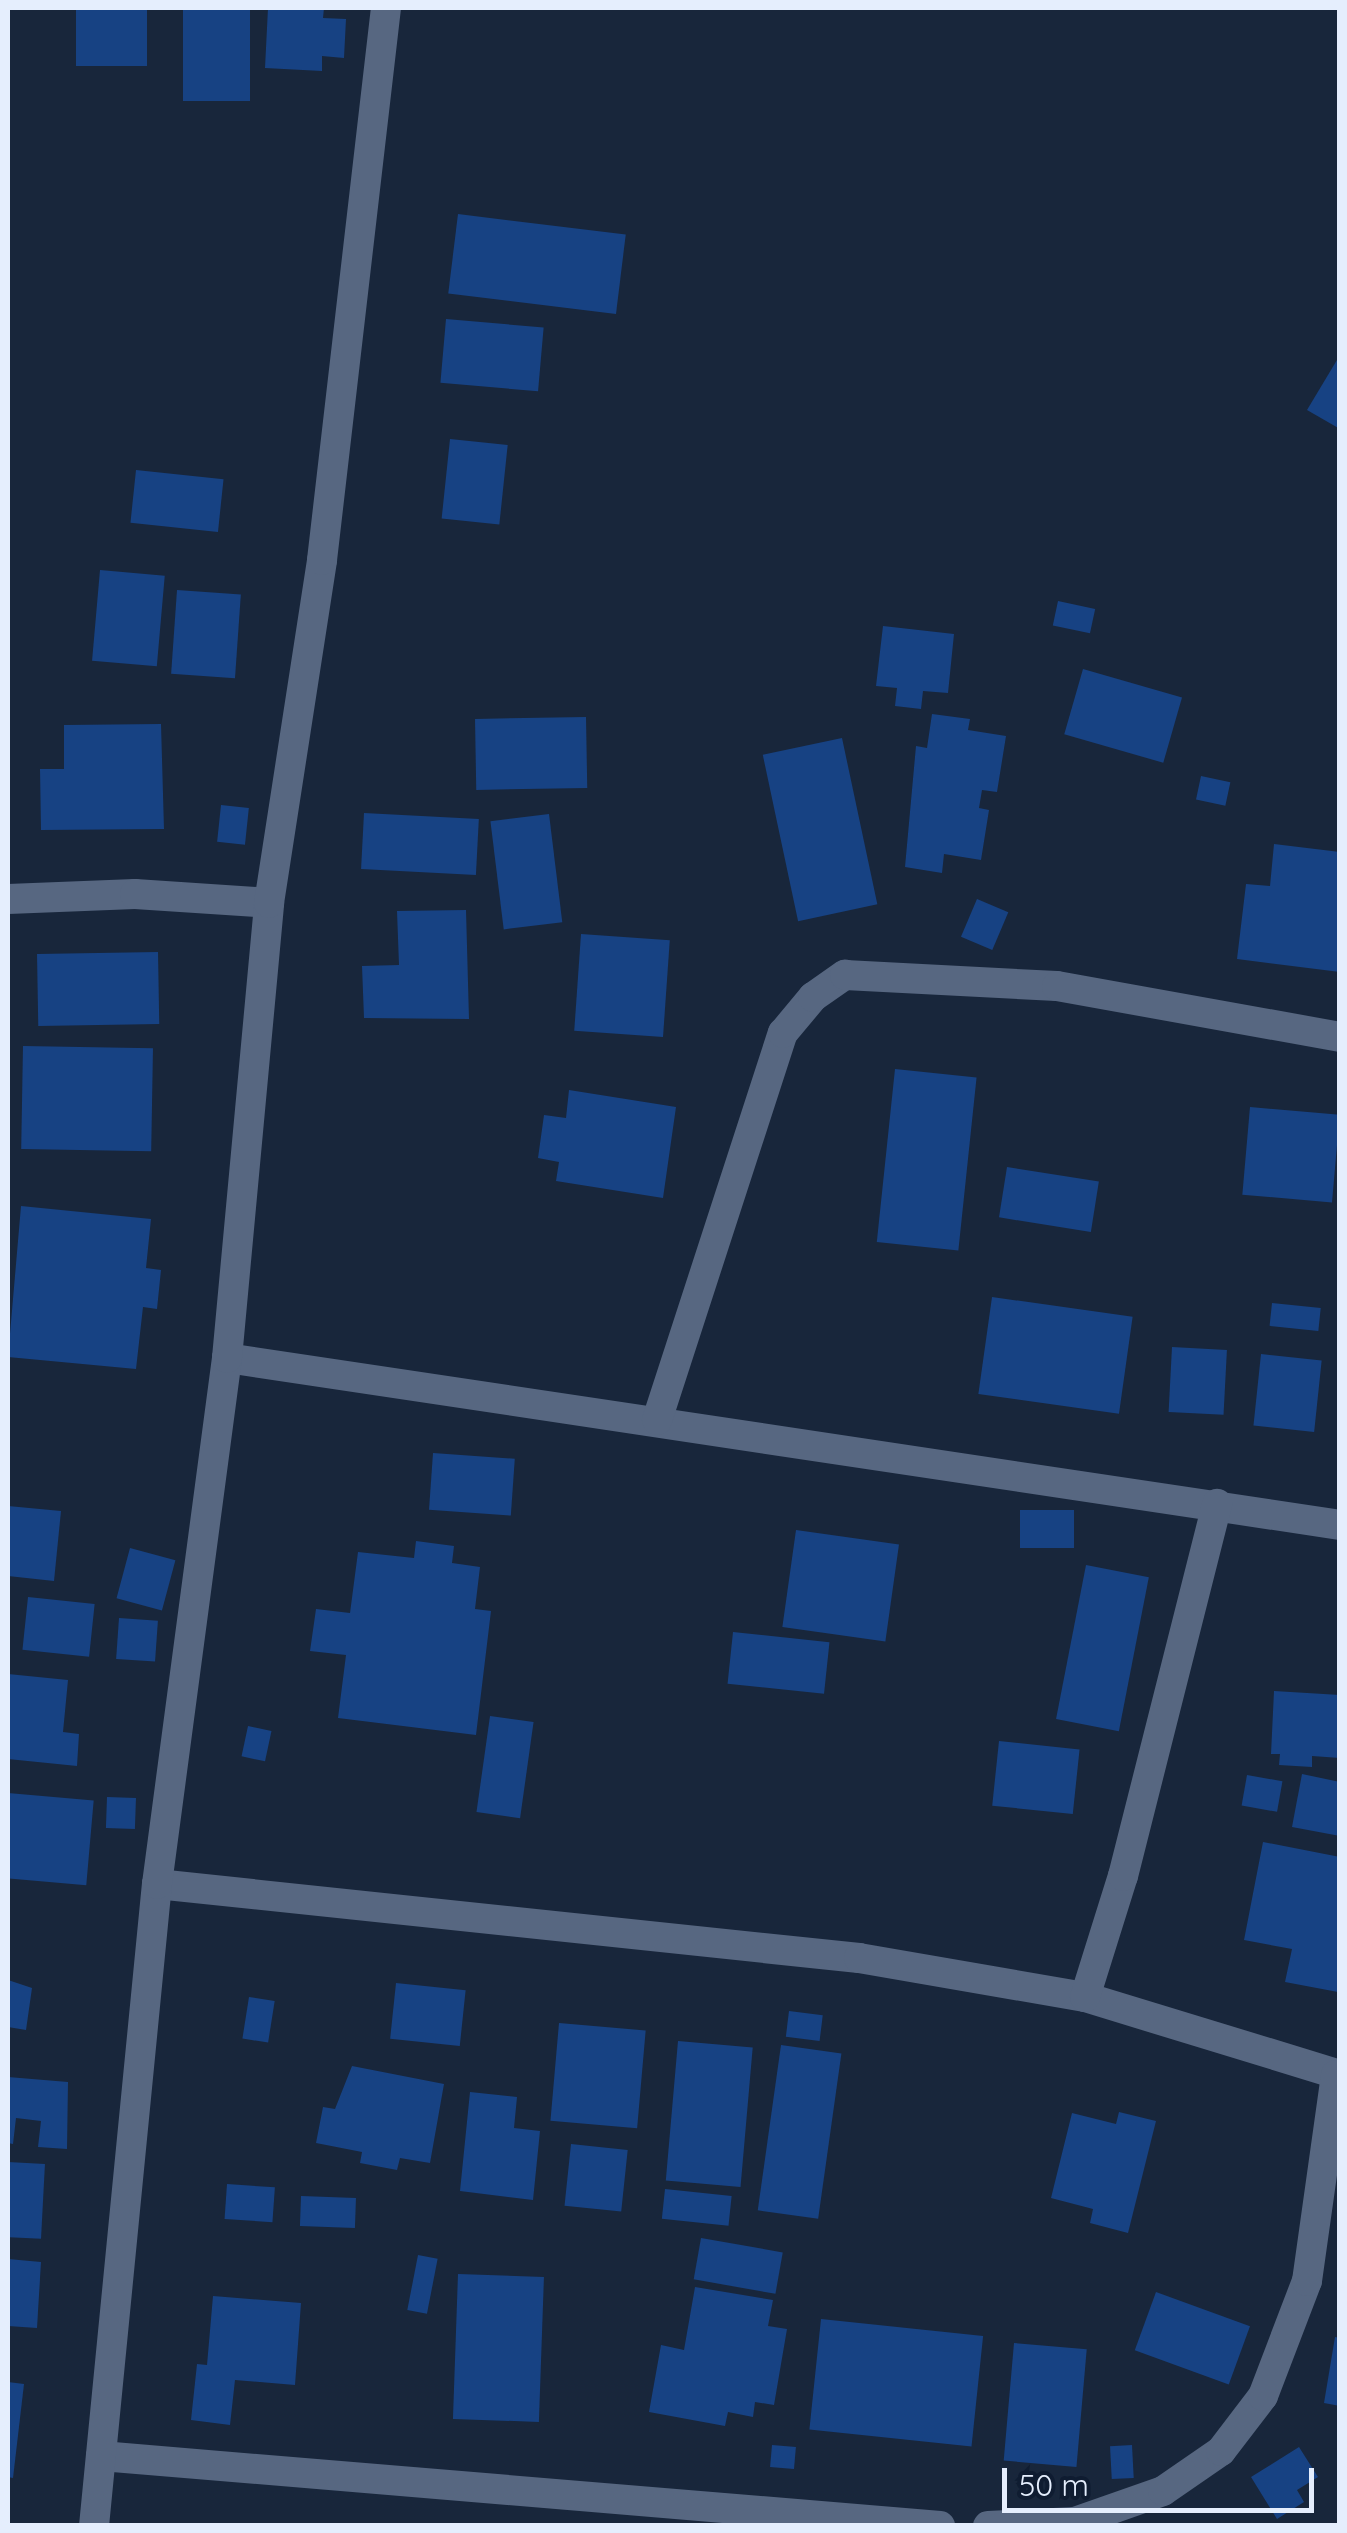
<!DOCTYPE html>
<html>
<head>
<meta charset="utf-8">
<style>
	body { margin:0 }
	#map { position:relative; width:1347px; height:2533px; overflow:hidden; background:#18263b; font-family:Quicksand,sans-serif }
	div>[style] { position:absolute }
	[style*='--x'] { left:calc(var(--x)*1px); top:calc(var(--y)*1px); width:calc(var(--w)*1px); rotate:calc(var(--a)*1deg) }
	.building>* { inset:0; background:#174283; transform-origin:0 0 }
	.minor>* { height:30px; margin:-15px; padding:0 15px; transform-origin:15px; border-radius:15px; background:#576781 }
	span { translate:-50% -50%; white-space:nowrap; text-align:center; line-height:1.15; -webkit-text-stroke:9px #0f1c31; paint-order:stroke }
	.frame { position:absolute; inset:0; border:10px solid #e5eefd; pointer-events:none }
	.scale { position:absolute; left:1002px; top:2468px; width:312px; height:45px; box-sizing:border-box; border:5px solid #e5eefd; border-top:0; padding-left:12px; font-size:30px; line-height:35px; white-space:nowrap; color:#e5eefd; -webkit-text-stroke:8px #0f1c31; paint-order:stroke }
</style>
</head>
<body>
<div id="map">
	<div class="building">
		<i style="left:76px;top:8px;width:71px;height:58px"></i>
		<i style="left:183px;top:8px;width:67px;height:93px"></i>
		<i style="clip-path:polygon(268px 8px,324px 8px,323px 18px,346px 19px,344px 58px,322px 56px,322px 71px,265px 68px)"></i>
		<i style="left:458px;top:214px;width:169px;height:80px;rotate:7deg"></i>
		<i style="left:446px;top:319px;width:98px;height:64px;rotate:5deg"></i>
		<i style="clip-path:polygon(1340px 355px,1340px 429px,1307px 410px)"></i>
		<i style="left:450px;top:439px;width:58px;height:80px;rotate:6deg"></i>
		<i style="left:136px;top:470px;width:88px;height:53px;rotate:6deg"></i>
		<i style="left:100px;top:570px;width:65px;height:91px;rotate:5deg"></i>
		<i style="left:177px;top:590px;width:64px;height:84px;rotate:4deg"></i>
		<i style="left:1058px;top:601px;width:38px;height:25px;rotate:12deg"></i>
		<i style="clip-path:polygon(883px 626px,954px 634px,948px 693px,923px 691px,921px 709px,895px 706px,897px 688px,876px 686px)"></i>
		<i style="left:1083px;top:669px;width:103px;height:68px;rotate:16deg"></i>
		<i style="clip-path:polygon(932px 714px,970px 719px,968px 730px,1006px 736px,997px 792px,982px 790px,979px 808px,989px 810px,981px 860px,944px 854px,942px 873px,905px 867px,916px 746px,927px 748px)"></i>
		<i style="left:586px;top:717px;width:71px;height:111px;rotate:89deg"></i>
		<i style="clip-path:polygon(161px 724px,164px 829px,41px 830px,40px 769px,64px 769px,64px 725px)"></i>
		<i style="left:842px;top:738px;width:170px;height:81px;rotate:78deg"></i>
		<i style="left:1201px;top:776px;width:30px;height:24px;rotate:12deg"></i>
		<i style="left:221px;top:805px;width:28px;height:37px;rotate:6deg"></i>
		<i style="left:364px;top:813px;width:115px;height:56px;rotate:3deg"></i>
		<i style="left:549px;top:814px;width:109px;height:59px;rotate:83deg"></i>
		<i style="clip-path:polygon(1274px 844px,1340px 852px,1340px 972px,1237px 959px,1246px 884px,1270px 886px)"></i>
		<i style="left:977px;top:899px;width:34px;height:41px;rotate:23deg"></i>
		<i style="clip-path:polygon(466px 910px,469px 1019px,364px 1018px,362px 966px,399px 965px,397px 911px)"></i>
		<i style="left:581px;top:934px;width:89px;height:97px;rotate:4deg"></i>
		<i style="left:158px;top:952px;width:72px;height:121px;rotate:89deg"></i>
		<i style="left:23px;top:1046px;width:130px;height:103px;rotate:1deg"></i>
		<i style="left:895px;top:1069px;width:82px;height:174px;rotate:6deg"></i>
		<i style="clip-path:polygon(569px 1090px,676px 1107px,663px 1198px,556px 1181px,559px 1162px,538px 1158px,544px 1115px,566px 1118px)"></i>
		<i style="left:1250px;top:1107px;width:90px;height:88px;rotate:5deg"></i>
		<i style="left:1007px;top:1167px;width:93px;height:51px;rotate:9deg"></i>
		<i style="clip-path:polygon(21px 1206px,151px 1219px,146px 1268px,161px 1270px,157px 1309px,143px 1307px,136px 1369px,8px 1357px)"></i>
		<i style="left:992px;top:1297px;width:142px;height:98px;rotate:8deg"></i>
		<i style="left:1272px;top:1303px;width:49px;height:23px;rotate:6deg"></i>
		<i style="left:1172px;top:1347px;width:55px;height:65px;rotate:3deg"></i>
		<i style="left:1261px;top:1354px;width:61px;height:72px;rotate:6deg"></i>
		<i style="left:433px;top:1453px;width:82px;height:57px;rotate:4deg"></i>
		<i style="clip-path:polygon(8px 1506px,61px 1511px,54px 1581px,8px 1576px)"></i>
		<i style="left:1020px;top:1510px;width:54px;height:38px"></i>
		<i style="left:796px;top:1530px;width:104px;height:98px;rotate:8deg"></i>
		<i style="clip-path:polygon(416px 1541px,454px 1546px,452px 1563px,480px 1567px,475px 1609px,491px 1611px,476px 1735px,338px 1718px,346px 1655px,310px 1651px,316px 1609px,350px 1613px,358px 1552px,414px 1558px)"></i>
		<i style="left:130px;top:1548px;width:47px;height:52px;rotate:15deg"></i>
		<i style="left:1086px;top:1565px;width:64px;height:157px;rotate:11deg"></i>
		<i style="left:28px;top:1597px;width:67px;height:53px;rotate:6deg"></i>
		<i style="left:119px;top:1618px;width:39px;height:41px;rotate:4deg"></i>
		<i style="left:733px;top:1632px;width:97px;height:52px;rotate:6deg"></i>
		<i style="clip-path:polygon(8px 1674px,68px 1680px,63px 1732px,79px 1734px,77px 1766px,8px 1759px)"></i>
		<i style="clip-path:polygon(1274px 1691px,1340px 1695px,1340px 1758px,1312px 1756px,1312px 1767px,1279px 1765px,1280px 1754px,1271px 1754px)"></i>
		<i style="left:490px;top:1716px;width:44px;height:97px;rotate:8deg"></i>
		<i style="left:248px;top:1726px;width:24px;height:31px;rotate:12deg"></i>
		<i style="left:999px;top:1741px;width:81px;height:65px;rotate:6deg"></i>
		<i style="clip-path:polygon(1302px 1774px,1340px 1782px,1340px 1836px,1292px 1827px)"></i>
		<i style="left:1247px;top:1775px;width:36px;height:31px;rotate:10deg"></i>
		<i style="left:8px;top:1793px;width:86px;height:85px;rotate:5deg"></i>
		<i style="left:107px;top:1797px;width:29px;height:31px;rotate:2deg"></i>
		<i style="clip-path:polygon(1263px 1842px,1340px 1857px,1338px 1992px,1285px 1982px,1292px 1949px,1244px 1940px)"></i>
		<i style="clip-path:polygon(8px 1980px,32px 1988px,26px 2030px,8px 2027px)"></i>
		<i style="left:396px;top:1983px;width:70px;height:56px;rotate:6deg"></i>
		<i style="left:249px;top:1997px;width:26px;height:42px;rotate:9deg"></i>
		<i style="left:789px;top:2011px;width:34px;height:26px;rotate:7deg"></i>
		<i style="left:559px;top:2023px;width:87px;height:98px;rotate:5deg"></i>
		<i style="left:678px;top:2041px;width:75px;height:140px;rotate:5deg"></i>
		<i style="left:781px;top:2045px;width:61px;height:167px;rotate:8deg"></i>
		<i style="clip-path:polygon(352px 2066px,444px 2084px,430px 2163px,400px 2158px,397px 2170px,360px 2163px,362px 2152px,316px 2143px,323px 2107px,335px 2109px)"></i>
		<i style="clip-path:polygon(8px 2077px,68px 2082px,67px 2149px,38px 2147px,41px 2121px,16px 2118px,13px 2144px,8px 2143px)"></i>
		<i style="clip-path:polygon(470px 2092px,517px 2097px,514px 2128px,540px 2131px,533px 2200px,460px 2191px)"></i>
		<i style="clip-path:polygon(1119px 2112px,1156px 2121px,1128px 2233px,1090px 2223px,1093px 2209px,1051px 2198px,1072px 2113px,1116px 2124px)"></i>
		<i style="left:571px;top:2144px;width:57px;height:62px;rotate:6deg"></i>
		<i style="left:8px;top:2162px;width:37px;height:75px;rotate:3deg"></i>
		<i style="left:227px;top:2184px;width:48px;height:35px;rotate:4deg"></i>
		<i style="left:665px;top:2189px;width:67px;height:30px;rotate:6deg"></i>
		<i style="left:301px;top:2196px;width:55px;height:30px;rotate:2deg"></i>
		<i style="left:701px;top:2238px;width:83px;height:42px;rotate:10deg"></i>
		<i style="left:418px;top:2255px;width:20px;height:56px;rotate:11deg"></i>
		<i style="clip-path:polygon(8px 2259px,41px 2262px,37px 2328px,8px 2326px)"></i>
		<i style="left:458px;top:2274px;width:86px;height:145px;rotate:2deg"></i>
		<i style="clip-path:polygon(695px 2287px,773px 2300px,768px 2326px,787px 2329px,774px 2405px,755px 2402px,753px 2417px,728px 2412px,725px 2426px,649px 2412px,661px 2345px,684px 2350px)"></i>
		<i style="left:1156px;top:2292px;width:100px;height:62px;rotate:20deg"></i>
		<i style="clip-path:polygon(213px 2296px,301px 2303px,295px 2385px,235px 2380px,230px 2425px,191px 2420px,197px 2364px,207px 2365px)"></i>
		<i style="left:821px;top:2319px;width:163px;height:111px;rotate:6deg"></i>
		<i style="clip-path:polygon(1335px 2337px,1340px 2338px,1340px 2406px,1324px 2403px)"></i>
		<i style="left:1014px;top:2343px;width:73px;height:118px;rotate:5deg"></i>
		<i style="clip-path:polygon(8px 2382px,24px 2384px,13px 2478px,8px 2477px)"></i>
		<i style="left:772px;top:2445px;width:24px;height:22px;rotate:5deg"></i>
		<i style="left:1132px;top:2445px;width:33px;height:22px;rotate:87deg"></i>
		<i style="clip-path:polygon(1299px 2447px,1318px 2477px,1297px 2490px,1304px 2502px,1277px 2519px,1251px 2477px)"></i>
	</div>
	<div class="minor">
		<i style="--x:8;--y:899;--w:127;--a:-2.3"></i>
		<i style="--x:135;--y:894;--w:134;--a:3.8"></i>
		<i style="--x:227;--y:1358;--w:1125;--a:8.53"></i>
		<i style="--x:657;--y:1420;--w:407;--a:-72"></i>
		<i style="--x:783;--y:1033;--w:47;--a:-50.2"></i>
		<i style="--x:813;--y:997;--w:39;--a:-35"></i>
		<i style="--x:845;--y:975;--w:212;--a:3"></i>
		<i style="--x:1057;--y:986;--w:288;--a:10.2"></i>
		<i style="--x:157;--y:1884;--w:706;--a:6.02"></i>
		<i style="--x:859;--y:1958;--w:229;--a:9.8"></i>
		<i style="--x:1085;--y:1997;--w:267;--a:17"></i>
		<i style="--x:1085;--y:1997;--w:127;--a:-72.6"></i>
		<i style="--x:1123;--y:1876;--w:384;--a:-75.8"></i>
		<i style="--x:101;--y:2456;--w:842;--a:4.77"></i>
		<i style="--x:94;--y:2526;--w:645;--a:-84.4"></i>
		<i style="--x:157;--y:1884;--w:531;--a:-82.42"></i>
		<i style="--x:227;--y:1358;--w:457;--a:-84.7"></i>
		<i style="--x:269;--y:903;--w:347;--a:-81.2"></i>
		<i style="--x:322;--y:560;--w:556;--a:-83.39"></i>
		<i style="--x:988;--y:2526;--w:87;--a:-2.6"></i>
		<i style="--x:1075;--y:2522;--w:93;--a:-19.4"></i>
		<i style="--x:1163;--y:2491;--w:70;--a:-34.6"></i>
		<i style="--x:1221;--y:2451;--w:69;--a:-52.6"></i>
		<i style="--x:1263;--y:2396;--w:123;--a:-69.1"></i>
		<i style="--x:1307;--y:2281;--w:208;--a:-82"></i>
	</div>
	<div class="frame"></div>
	<div class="scale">50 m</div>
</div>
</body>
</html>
